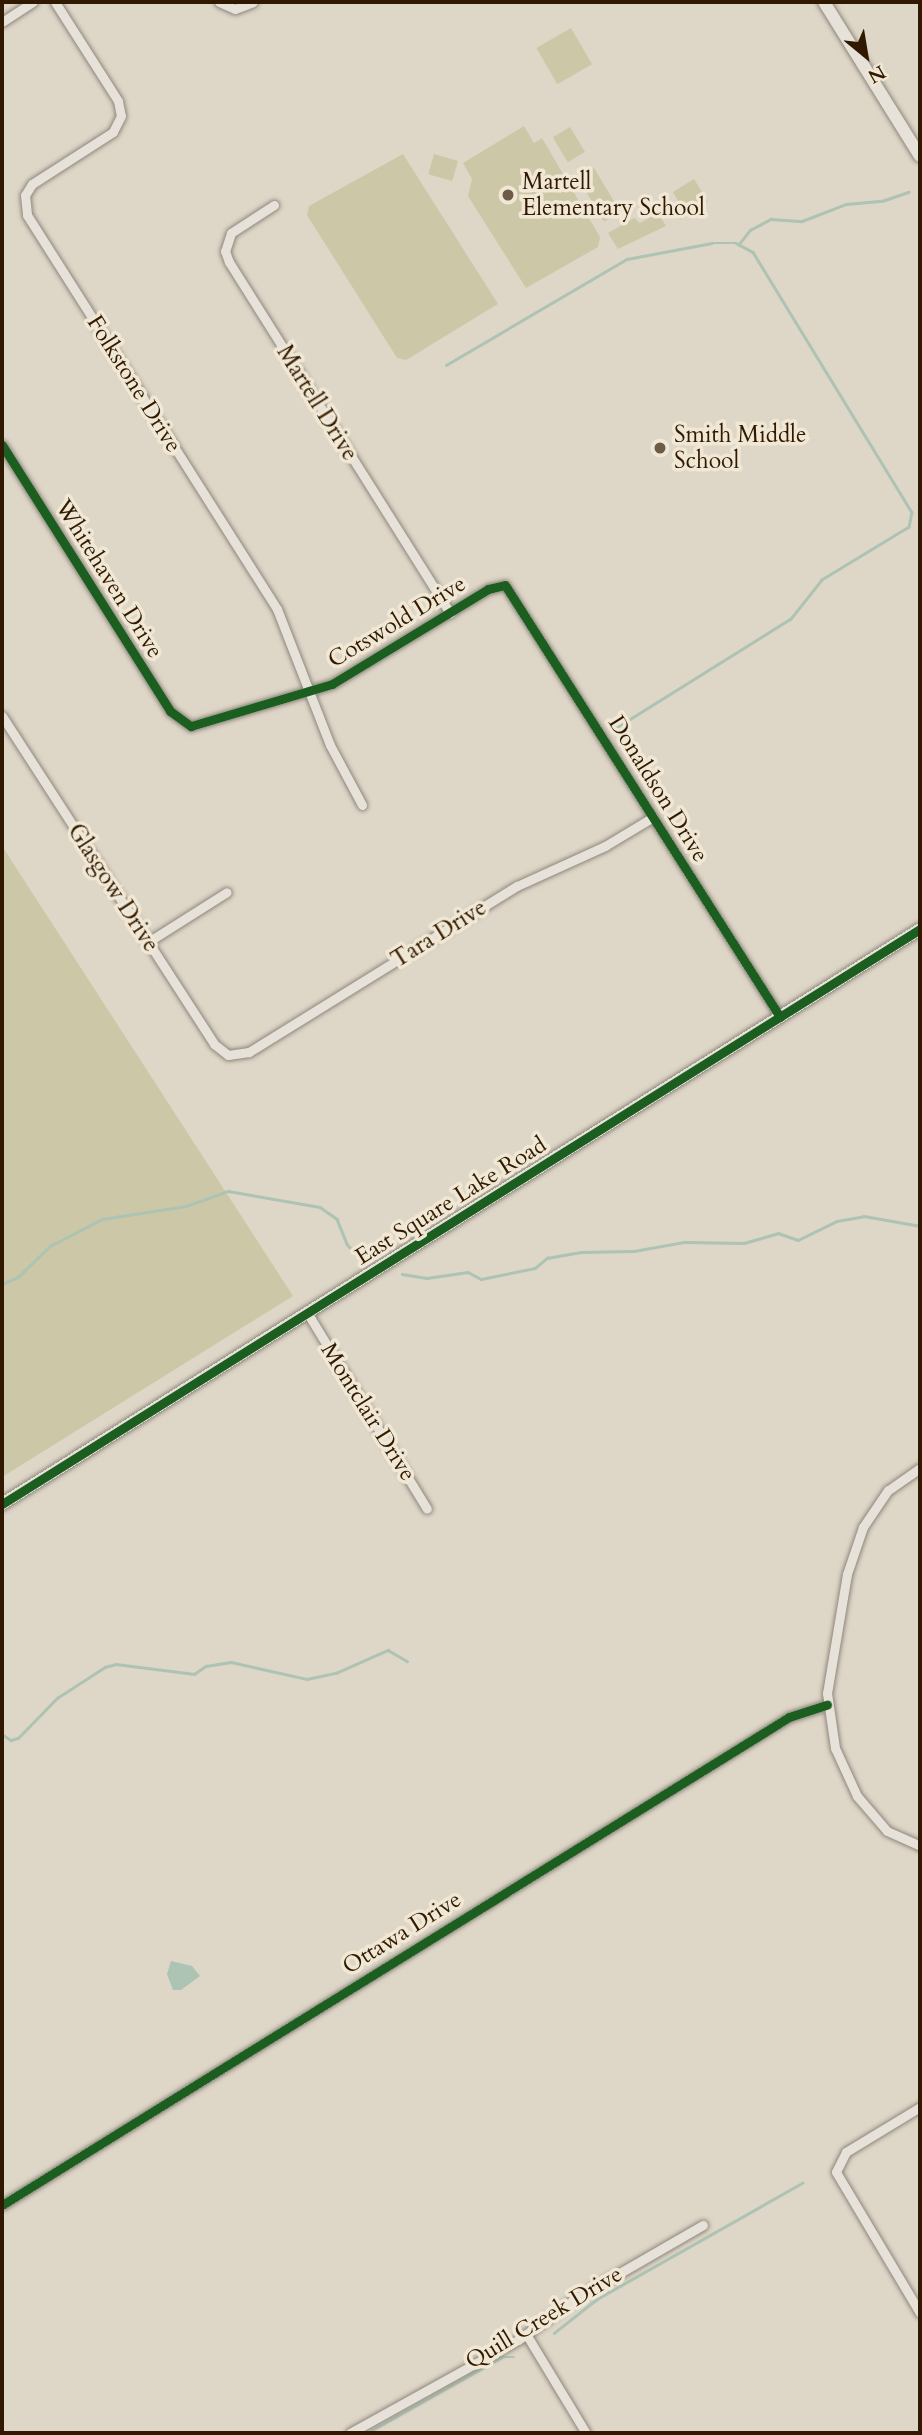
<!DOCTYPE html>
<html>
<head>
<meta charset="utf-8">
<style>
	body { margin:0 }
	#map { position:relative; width:922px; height:2435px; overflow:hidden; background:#ded6c7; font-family:Cardo,serif }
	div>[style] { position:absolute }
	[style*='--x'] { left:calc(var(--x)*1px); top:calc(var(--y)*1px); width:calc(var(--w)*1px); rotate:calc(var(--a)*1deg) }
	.green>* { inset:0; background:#ccc8a7; transform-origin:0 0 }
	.water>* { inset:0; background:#adc3b4 }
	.stream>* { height:2.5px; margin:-1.25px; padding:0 1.25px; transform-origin:1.25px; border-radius:1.25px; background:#adc3b4 }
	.roads { filter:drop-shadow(0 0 2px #8f877c) drop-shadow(0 0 2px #8f877c) }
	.minor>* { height:9px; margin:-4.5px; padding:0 4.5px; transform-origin:4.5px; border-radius:4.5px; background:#e6e2da }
	.secondary>* { height:12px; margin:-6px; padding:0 6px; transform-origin:6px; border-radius:6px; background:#e6e2da }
	.cycleway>* { height:9px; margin:-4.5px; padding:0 4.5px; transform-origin:4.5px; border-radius:4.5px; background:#1b5e20 }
	.dots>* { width:19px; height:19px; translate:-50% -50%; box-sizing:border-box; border:4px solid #f0e7d4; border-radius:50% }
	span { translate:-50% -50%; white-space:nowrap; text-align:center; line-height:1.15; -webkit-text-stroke:7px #f0e7d4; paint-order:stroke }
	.poi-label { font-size:23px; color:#301900 }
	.left { translate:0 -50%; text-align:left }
	.street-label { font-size:23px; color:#301900 }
	.frame { position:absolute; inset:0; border:4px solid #301900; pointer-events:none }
	.north { position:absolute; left:831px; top:21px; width:70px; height:70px; -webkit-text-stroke:5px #f0e7d4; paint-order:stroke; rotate:150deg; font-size:19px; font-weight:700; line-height:28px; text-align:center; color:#301900 }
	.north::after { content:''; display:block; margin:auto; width:24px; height:32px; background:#301900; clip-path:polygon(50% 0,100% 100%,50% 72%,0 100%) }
</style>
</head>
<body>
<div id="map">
	<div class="green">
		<i style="left:571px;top:28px;width:42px;height:40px;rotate:60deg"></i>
		<i style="clip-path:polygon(524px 126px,534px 143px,542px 138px,600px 237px,598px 247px,526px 288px,468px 196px,472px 179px,463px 163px)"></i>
		<i style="left:570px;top:127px;width:29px;height:20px;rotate:59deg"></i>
		<i style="clip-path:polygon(403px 154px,498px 304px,406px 360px,397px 358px,307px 215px,309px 206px)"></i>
		<i style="left:434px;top:154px;width:25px;height:21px;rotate:16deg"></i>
		<i style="left:594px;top:168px;width:51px;height:19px;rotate:59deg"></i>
		<i style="clip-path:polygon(694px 179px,708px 202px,680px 220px,672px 207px,679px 203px,673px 192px)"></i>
		<i style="clip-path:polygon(658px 213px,666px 226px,618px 249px,608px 233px,634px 218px,640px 223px)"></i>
		<i style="clip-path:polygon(2px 846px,293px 1296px,2px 1477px)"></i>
	</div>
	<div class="water">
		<i style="clip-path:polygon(171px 1961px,192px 1966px,200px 1976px,181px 1990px,173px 1990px,167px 1974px)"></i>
	</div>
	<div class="stream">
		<i style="--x:739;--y:244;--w:18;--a:-52"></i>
		<i style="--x:750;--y:230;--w:24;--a:-28"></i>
		<i style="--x:771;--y:219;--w:31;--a:4"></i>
		<i style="--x:802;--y:221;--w:47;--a:-21.1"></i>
		<i style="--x:846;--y:204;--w:36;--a:-5"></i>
		<i style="--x:882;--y:201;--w:28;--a:-19"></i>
		<i style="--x:446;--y:365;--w:210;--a:-30.4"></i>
		<i style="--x:627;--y:259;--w:86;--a:-10.7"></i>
		<i style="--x:712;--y:243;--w:24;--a:0"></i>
		<i style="--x:736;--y:243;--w:19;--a:28"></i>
		<i style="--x:753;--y:252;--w:305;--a:58.6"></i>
		<i style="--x:912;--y:512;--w:15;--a:101"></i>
		<i style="--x:909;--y:527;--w:102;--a:148.7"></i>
		<i style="--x:822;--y:580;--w:50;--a:128.5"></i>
		<i style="--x:791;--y:619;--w:208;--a:148"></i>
		<i style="--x:402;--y:1274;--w:25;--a:9"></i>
		<i style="--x:427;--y:1278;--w:41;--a:-8.3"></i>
		<i style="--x:468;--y:1272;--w:15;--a:28"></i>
		<i style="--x:481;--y:1279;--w:55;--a:-11.5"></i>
		<i style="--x:535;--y:1268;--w:16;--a:-40"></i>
		<i style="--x:547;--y:1258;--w:34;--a:-10"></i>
		<i style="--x:580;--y:1252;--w:54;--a:-1.1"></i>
		<i style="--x:634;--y:1251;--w:51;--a:-10.2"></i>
		<i style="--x:684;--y:1242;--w:60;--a:1"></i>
		<i style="--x:744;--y:1243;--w:35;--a:-16"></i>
		<i style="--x:778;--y:1233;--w:21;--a:19"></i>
		<i style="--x:798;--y:1240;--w:43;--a:-26"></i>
		<i style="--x:837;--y:1221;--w:27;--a:-10"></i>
		<i style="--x:864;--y:1216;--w:57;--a:10.1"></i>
		<i style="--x:2;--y:1284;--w:17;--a:-24"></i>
		<i style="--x:18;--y:1277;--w:45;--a:-44.1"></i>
		<i style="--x:50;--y:1246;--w:59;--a:-27.4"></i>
		<i style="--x:102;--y:1219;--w:85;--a:-8.8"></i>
		<i style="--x:186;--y:1206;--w:45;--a:-19.7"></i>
		<i style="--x:228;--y:1191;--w:93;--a:9.9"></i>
		<i style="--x:320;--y:1207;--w:21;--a:35"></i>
		<i style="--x:337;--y:1219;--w:27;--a:68"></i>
		<i style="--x:347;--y:1244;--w:23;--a:49"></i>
		<i style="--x:2;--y:1734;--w:11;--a:34"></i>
		<i style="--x:11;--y:1740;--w:7;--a:-16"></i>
		<i style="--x:18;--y:1738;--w:56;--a:-45.7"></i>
		<i style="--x:57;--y:1698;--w:57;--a:-32.9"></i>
		<i style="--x:105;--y:1667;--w:11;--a:-15"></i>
		<i style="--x:116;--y:1664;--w:79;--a:7.3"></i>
		<i style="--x:194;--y:1674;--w:14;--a:-34"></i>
		<i style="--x:206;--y:1666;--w:25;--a:-9"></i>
		<i style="--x:231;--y:1662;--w:78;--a:12.6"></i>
		<i style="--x:307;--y:1679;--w:30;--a:-12"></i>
		<i style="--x:336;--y:1673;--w:57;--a:-23.9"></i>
		<i style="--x:388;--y:1650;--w:22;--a:30"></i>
		<i style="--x:554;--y:2333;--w:55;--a:-38.3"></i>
		<i style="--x:597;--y:2299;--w:236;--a:-29.5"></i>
		<i style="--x:367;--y:2433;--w:155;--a:-29.4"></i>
		<i style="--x:502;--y:2357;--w:12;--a:0"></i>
	</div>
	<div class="roads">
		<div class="minor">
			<i style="--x:55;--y:2;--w:117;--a:57.5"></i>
			<i style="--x:118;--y:101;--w:15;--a:79"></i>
			<i style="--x:121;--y:116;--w:18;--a:117"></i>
			<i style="--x:113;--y:132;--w:96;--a:147.3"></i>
			<i style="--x:32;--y:184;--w:13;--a:122"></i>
			<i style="--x:25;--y:195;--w:20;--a:84"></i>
			<i style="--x:27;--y:215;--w:467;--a:57.6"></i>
			<i style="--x:277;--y:609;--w:146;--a:68.7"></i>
			<i style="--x:330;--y:745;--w:68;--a:61.9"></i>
			<i style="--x:219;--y:2;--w:17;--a:24"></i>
			<i style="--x:235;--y:9;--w:19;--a:-21"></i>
			<i style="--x:2;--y:22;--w:37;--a:-33"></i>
			<i style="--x:274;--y:205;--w:51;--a:146.9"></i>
			<i style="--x:231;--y:233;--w:19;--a:108"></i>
			<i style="--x:225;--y:251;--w:12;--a:70"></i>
			<i style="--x:229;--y:262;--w:415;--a:57.8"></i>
			<i style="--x:2;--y:445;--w:315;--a:57.7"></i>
			<i style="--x:170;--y:711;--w:26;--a:36"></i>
			<i style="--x:191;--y:726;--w:147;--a:-16.6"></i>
			<i style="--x:332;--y:684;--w:183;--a:-31.3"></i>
			<i style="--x:488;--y:589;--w:17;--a:-13"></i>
			<i style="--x:505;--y:585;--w:512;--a:57.52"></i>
			<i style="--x:2;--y:716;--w:391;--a:57.1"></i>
			<i style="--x:214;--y:1044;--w:18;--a:38"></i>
			<i style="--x:228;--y:1055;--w:21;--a:-8"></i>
			<i style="--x:249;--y:1052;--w:315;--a:-31.8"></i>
			<i style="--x:517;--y:886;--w:97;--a:-24.4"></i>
			<i style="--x:605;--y:846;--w:56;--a:-31.1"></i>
			<i style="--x:148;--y:942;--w:93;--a:-32.3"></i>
			<i style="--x:308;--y:1314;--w:228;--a:58.6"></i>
			<i style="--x:920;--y:1468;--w:39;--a:145"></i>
			<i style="--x:888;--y:1490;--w:45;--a:124"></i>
			<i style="--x:863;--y:1527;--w:50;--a:108.8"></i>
			<i style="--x:847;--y:1574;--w:121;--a:99.5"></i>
			<i style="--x:827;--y:1693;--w:56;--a:81.7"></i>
			<i style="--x:835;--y:1748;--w:53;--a:65.4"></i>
			<i style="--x:857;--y:1796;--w:46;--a:49.4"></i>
			<i style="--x:887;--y:1831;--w:36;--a:24"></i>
			<i style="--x:920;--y:2107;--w:87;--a:148.7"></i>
			<i style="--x:846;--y:2152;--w:22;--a:117"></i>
			<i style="--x:836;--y:2172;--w:164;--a:59.2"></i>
			<i style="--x:2;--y:2205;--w:926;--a:-31.8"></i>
			<i style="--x:789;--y:1717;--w:40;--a:-18"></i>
			<i style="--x:526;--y:2334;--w:116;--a:58.8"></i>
			<i style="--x:350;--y:2433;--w:192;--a:-29"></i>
			<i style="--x:518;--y:2340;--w:68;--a:-36"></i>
			<i style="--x:573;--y:2300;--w:150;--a:-30"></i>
		</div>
		<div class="secondary">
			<i style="--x:824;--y:2;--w:181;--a:58.1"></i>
			<i style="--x:2;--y:1504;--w:1083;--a:-32.06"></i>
		</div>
	</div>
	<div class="cycleway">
		<i style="--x:2;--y:445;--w:315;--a:57.7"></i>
		<i style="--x:170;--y:711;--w:26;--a:36"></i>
		<i style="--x:191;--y:726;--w:147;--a:-16.6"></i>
		<i style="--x:332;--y:684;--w:183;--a:-31.3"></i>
		<i style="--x:488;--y:589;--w:17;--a:-13"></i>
		<i style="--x:505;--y:585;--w:512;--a:57.52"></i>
		<i style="--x:2;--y:1504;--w:1083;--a:-32.06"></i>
		<i style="--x:2;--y:2205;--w:926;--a:-31.8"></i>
		<i style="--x:789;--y:1717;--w:40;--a:-18"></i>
	</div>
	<div class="dots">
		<i style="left:508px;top:195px;background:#6d5b46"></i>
		<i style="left:660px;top:448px;background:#6d5b46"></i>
	</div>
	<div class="poi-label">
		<span class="left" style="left:522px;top:195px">Martell<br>Elementary School</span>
		<span class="left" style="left:674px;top:448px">Smith Middle<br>School</span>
	</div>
	<div class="street-label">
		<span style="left:134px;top:384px;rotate:58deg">Folkstone Drive</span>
		<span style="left:317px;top:403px;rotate:58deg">Martell Drive</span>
		<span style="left:109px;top:579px;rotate:58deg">Whitehaven Drive</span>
		<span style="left:397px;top:622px;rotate:-31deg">Cotswold Drive</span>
		<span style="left:658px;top:789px;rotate:58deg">Donaldson Drive</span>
		<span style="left:113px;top:888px;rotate:57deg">Glasgow Drive</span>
		<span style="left:439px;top:934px;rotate:-32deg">Tara Drive</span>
		<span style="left:451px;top:1201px;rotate:-32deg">East Square Lake Road</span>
		<span style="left:368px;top:1412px;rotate:58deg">Montclair Drive</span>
		<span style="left:402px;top:1933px;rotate:-32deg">Ottawa Drive</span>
		<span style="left:544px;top:2318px;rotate:-31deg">Quill Creek Drive</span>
	</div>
	<div class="frame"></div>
	<div class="north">N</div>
</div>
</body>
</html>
